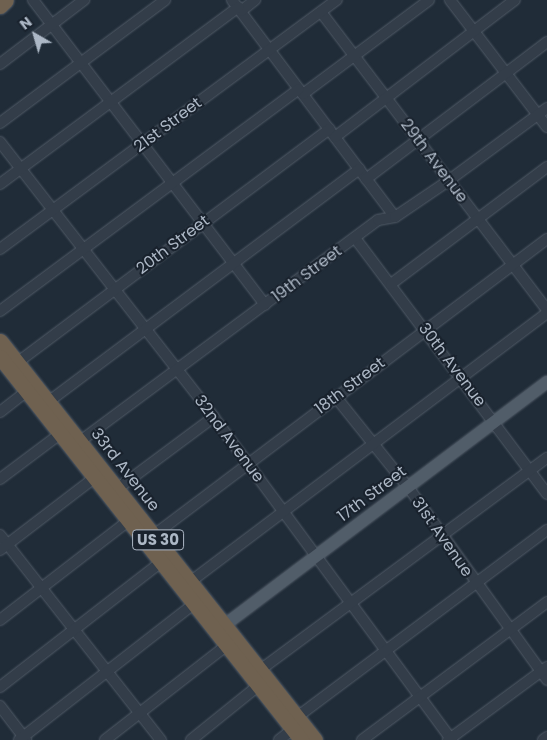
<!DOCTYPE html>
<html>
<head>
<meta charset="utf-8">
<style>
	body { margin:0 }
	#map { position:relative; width:547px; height:740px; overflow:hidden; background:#202c38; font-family:Poppins,sans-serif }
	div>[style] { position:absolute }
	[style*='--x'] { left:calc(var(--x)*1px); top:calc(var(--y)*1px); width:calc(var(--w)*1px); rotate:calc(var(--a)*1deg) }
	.roads { filter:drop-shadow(0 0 1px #515b67) drop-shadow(0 0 1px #515b67) }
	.minor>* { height:10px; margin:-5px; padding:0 5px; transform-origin:5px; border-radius:5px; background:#333d49 }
	.major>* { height:12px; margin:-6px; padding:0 6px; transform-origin:6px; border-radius:6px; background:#515d69 }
	.highway>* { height:15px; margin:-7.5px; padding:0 7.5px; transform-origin:7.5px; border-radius:7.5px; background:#6f6150 }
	span { translate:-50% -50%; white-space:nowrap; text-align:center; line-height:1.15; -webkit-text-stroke:4px #19222d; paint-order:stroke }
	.shield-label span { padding:1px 4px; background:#19222d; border:1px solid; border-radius:4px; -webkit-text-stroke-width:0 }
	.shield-label { font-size:15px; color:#adb8c6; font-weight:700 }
	.street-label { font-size:16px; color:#adb8c6 }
	.north { position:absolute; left:10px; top:10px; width:50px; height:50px; -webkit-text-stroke:4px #19222d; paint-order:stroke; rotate:322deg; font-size:14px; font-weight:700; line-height:20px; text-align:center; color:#adb8c6 }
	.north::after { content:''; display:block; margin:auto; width:18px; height:22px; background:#adb8c6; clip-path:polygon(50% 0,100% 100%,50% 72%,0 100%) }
</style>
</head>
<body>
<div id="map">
	<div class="roads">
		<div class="minor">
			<i style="--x:33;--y:0;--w:383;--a:52.7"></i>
			<i style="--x:232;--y:0;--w:271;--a:53.1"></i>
			<i style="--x:450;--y:0;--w:160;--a:52.6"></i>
			<i style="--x:241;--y:11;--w:18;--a:-38"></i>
			<i style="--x:321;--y:12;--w:374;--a:52.8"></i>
			<i style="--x:0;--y:64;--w:106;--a:-37.3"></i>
			<i style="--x:303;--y:94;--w:157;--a:-36.7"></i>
			<i style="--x:0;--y:123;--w:206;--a:-36.7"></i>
			<i style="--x:335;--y:137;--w:226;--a:-37.3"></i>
			<i style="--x:0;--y:142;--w:337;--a:52.1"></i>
			<i style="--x:207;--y:408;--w:413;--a:53.6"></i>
			<i style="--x:366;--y:179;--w:227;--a:-37.1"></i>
			<i style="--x:0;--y:184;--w:297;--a:-36.6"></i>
			<i style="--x:355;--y:238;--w:320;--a:53.1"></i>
			<i style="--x:0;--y:249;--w:419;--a:-36.5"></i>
			<i style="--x:391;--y:284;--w:195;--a:-36.9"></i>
			<i style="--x:0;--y:311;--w:372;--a:-36.6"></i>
			<i style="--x:18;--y:362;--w:389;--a:-36.8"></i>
			<i style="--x:335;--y:396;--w:117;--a:51.3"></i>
			<i style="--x:408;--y:487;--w:238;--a:54.2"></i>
			<i style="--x:48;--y:402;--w:389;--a:-36.8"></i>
			<i style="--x:0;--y:412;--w:34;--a:-38"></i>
			<i style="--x:75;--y:445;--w:377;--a:-36.6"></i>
			<i style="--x:378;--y:220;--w:17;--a:-10"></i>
			<i style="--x:395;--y:217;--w:64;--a:-34.2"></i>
			<i style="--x:448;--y:181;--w:123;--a:-36.4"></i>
			<i style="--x:0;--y:479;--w:75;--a:-36.9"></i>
			<i style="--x:117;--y:489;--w:121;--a:-36.6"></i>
			<i style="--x:0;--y:535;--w:261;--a:51.9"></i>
			<i style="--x:154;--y:535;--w:492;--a:-37"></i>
			<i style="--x:0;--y:550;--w:123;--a:-37.4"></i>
			<i style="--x:190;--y:582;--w:447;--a:-37"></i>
			<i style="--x:0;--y:620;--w:162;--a:-37.7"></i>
			<i style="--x:260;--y:670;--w:357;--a:-36.5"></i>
			<i style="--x:0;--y:687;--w:204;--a:-37.8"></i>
			<i style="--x:0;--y:706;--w:43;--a:52.6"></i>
			<i style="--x:297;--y:717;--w:312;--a:-36.8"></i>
			<i style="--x:19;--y:740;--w:222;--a:-37.9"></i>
			<i style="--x:105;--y:740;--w:160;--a:-37.9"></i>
			<i style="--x:191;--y:740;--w:86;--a:-38.9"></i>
			<i style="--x:279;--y:740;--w:18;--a:-38"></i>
			<i style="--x:362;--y:740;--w:231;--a:-36.7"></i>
			<i style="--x:448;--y:740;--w:123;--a:-36.4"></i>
			<i style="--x:543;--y:740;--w:5;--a:-37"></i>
		</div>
		<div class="major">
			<i style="--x:218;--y:630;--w:412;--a:-37"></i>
		</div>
		<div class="highway">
			<i style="--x:0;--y:6;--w:8;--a:-45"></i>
			<i style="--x:0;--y:341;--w:508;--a:51.71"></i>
			<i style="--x:0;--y:357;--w:487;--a:51.8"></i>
		</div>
	</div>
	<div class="shield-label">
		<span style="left:158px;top:540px">US 30</span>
	</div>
	<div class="street-label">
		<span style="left:168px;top:125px;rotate:-37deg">21st Street</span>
		<span style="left:434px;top:161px;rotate:53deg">29th Avenue</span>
		<span style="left:173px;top:245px;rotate:-37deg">20th Street</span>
		<span style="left:307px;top:274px;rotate:-37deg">19th Street</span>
		<span style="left:452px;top:365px;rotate:53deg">30th Avenue</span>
		<span style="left:350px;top:386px;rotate:-37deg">18th Street</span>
		<span style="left:229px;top:439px;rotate:53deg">32nd Avenue</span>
		<span style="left:125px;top:470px;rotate:52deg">33rd Avenue</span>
		<span style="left:372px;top:494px;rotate:-37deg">17th Street</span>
		<span style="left:442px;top:537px;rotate:55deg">31st Avenue</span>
	</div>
	<div class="north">N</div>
</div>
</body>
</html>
